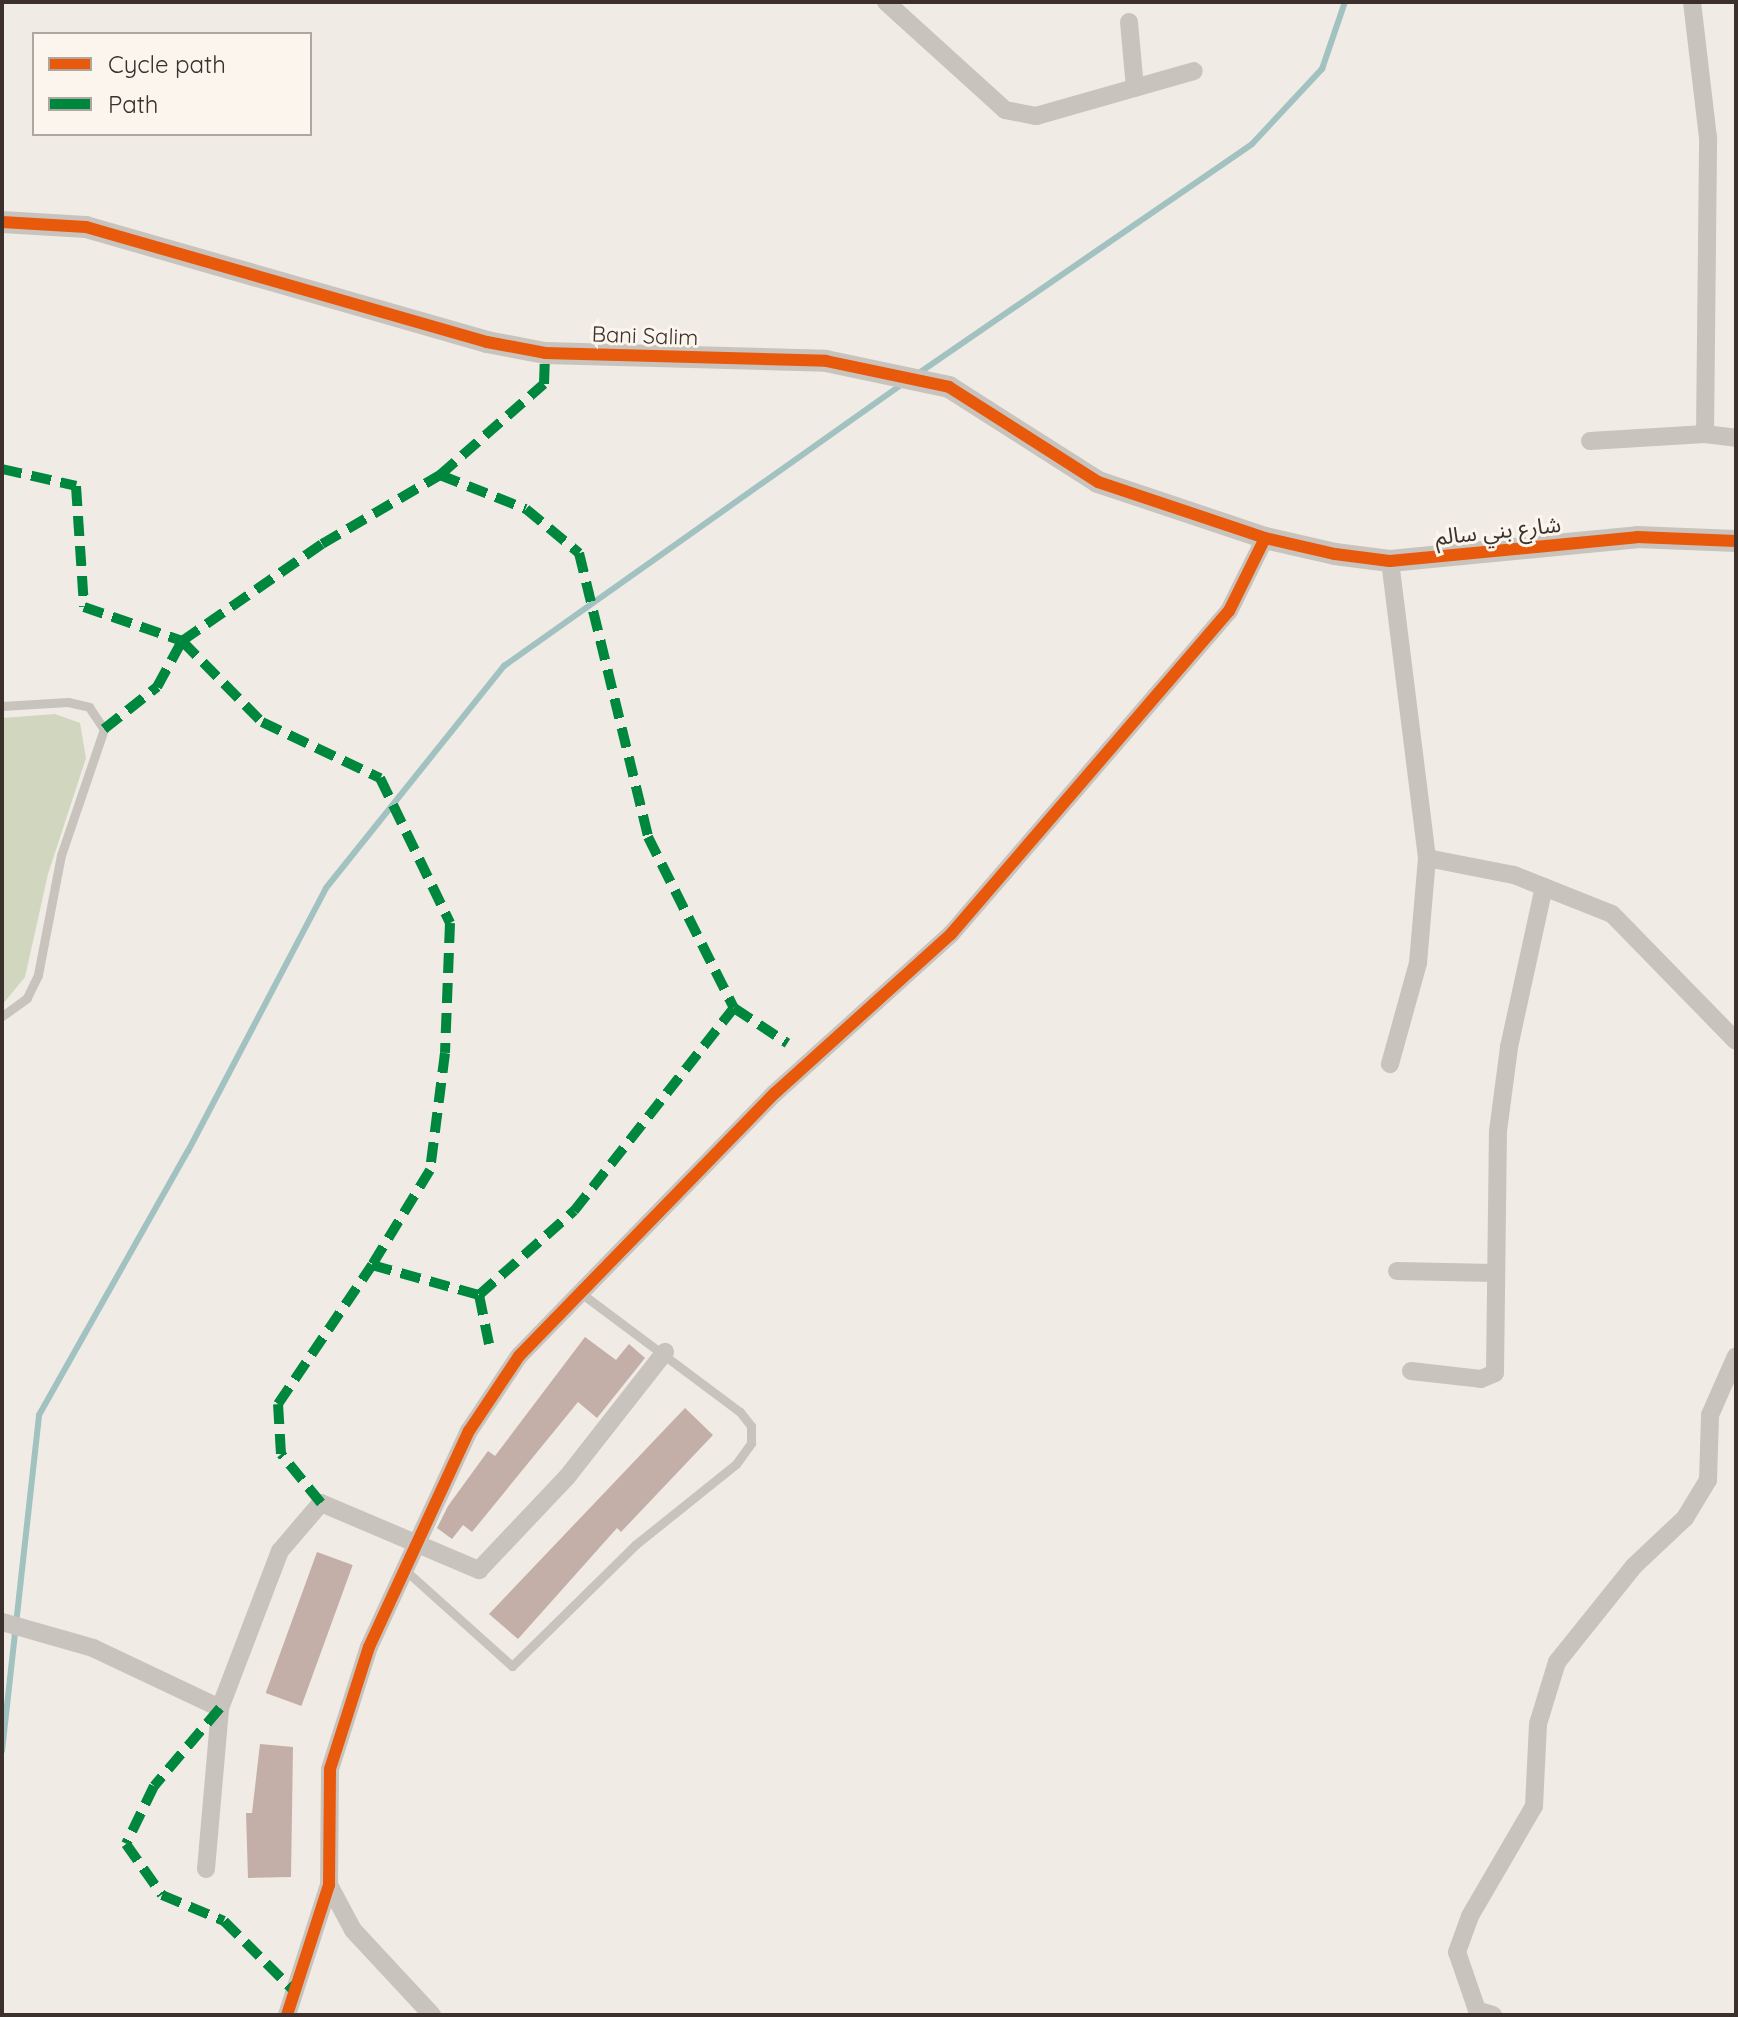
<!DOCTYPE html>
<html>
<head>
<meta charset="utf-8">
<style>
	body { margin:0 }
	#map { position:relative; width:1738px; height:2017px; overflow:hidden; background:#f0ebe5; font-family:Quicksand,"Noto Sans Arabic",sans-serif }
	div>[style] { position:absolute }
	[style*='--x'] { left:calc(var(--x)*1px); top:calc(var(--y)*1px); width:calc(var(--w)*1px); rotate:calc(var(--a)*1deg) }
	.green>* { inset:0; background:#d1d6bf }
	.stream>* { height:6px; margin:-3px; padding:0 3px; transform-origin:3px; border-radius:3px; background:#a1c2c1 }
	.building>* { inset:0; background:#c3afa7; transform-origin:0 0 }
	.service>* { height:9px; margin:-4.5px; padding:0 4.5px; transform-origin:4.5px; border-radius:4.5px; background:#c9c3be }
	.minor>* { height:18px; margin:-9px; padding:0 9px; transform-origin:9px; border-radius:9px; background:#c9c3be }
	.tertiary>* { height:22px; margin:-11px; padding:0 11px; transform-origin:11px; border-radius:11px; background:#c9c3be }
	.quiet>* { height:10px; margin-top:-5px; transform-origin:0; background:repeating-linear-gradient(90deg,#00873e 0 20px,transparent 0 30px) }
	.cycleway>* { height:12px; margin:-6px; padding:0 6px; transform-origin:6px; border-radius:6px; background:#e8590c }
	span { translate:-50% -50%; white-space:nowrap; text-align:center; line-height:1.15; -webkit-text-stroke:6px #fbf5ee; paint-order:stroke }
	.street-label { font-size:22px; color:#3b302b }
	.frame { position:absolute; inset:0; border:4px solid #3b302b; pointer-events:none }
	.legend { position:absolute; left:32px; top:32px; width:280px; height:104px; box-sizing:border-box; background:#fbf5ee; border:2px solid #aea6a0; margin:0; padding:10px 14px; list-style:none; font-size:24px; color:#3b302b }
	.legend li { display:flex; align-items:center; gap:16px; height:40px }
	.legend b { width:40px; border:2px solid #aea6a0 }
</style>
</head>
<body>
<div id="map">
	<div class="green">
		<i style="clip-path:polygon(55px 714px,80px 723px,86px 758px,48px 874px,25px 977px,2px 1005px,2px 718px)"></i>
	</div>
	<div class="stream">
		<i style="--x:916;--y:375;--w:408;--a:-34.5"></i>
		<i style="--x:1252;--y:144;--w:103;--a:-47"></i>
		<i style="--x:1322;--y:69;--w:71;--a:-71.1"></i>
		<i style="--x:2;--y:1751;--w:338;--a:-83.7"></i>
		<i style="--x:39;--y:1415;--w:303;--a:-60.6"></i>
		<i style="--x:188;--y:1151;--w:297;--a:-62.3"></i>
		<i style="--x:326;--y:888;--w:285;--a:-51.3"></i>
		<i style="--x:504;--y:666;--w:490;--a:-35.3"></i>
	</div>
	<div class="building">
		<i style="clip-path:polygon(585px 1337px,616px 1360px,629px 1344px,645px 1358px,597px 1418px,578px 1402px,472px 1532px,463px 1525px,452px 1539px,437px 1528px,448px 1506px,488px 1451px,495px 1456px)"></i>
		<i style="clip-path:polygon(685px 1408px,713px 1435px,621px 1532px,617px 1528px,518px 1639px,489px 1614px)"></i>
		<i style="left:317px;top:1552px;width:38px;height:150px;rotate:20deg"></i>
		<i style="clip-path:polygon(260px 1744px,293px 1747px,291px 1877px,248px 1878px,246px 1813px,252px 1813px)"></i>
	</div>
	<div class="service">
		<i style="--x:2;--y:706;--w:66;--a:-3.5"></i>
		<i style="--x:68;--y:702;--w:22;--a:13"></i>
		<i style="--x:89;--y:707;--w:27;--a:56"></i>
		<i style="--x:104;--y:729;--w:133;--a:108.8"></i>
		<i style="--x:61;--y:855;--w:122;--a:100.9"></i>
		<i style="--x:38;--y:975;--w:25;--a:116"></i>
		<i style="--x:27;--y:998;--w:31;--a:144"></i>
		<i style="--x:405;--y:1570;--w:144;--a:41.9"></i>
		<i style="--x:512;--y:1666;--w:173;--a:-44.5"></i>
		<i style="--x:635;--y:1545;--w:129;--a:-38.7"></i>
		<i style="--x:736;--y:1464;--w:26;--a:-54"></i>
		<i style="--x:751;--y:1443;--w:17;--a:-90"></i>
		<i style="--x:751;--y:1426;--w:18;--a:-128"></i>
		<i style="--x:740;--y:1412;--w:199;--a:-143.2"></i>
	</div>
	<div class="minor">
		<i style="--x:886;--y:2;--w:161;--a:42.2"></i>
		<i style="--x:1005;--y:110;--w:32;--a:11"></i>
		<i style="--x:1036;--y:116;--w:164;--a:-15.9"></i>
		<i style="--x:1129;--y:22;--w:66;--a:84.8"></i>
		<i style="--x:1705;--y:434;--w:31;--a:7"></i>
		<i style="--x:1590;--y:441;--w:115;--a:-3.5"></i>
		<i style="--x:1705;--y:434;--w:296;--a:-89.4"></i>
		<i style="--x:1708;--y:138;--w:137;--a:-96.7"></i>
		<i style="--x:1390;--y:561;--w:299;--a:82.9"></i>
		<i style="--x:1427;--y:858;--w:105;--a:94.9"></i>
		<i style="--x:1418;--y:963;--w:105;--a:105.5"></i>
		<i style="--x:1427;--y:858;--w:89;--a:11.1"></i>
		<i style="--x:1514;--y:875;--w:105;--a:21.7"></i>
		<i style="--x:1612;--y:914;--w:177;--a:45.7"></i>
		<i style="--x:1397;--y:1271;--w:97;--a:1.2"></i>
		<i style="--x:1411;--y:1371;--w:70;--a:6.5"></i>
		<i style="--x:1481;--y:1379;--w:15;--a:-23"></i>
		<i style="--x:1495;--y:1373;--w:242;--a:-89.3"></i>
		<i style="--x:1498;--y:1131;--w:85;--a:-82.5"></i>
		<i style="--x:1509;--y:1047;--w:164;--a:-77.7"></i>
		<i style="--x:2;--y:1622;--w:95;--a:15.9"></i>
		<i style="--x:93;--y:1648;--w:140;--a:25.3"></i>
		<i style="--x:220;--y:1708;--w:168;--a:-69.1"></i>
		<i style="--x:280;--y:1551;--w:63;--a:-49.5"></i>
		<i style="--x:321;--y:1503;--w:172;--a:23"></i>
		<i style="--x:479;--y:1570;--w:128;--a:-46.6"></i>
		<i style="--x:567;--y:1477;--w:159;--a:-51.9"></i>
		<i style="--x:206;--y:1869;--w:162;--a:-85"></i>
		<i style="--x:329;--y:1885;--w:51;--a:61.9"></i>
		<i style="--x:353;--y:1930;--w:116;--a:47.1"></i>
		<i style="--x:287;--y:2015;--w:137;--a:-72.1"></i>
		<i style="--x:329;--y:1885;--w:116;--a:-89.5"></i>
		<i style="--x:330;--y:1769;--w:128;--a:-72.3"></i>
		<i style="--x:369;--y:1647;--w:238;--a:-65.2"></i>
		<i style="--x:469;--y:1431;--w:90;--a:-56.3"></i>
		<i style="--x:519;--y:1356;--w:367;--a:-45.8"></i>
		<i style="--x:775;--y:1093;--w:237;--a:-42.1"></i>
		<i style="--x:951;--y:934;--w:426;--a:-49.3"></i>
		<i style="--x:1229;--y:611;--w:81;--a:-63.7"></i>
		<i style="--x:1493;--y:2015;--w:17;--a:-163"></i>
		<i style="--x:1477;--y:2010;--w:61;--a:-109"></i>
		<i style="--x:1457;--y:1952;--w:38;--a:-70"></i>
		<i style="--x:1470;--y:1916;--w:127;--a:-59.8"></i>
		<i style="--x:1534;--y:1806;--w:82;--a:-87.2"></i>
		<i style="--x:1538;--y:1724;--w:65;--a:-73"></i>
		<i style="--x:1557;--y:1662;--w:123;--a:-51.3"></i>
		<i style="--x:1634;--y:1566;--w:70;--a:-43.3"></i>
		<i style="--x:1685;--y:1518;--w:44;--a:-58.8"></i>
		<i style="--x:1708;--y:1480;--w:65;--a:-88.2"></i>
		<i style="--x:1710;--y:1415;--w:64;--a:-66.2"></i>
	</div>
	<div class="tertiary">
		<i style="--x:2;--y:222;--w:84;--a:3.4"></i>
		<i style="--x:86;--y:227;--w:417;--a:16"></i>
		<i style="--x:487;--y:342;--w:59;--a:10.7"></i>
		<i style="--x:545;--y:353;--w:281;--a:1.6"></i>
		<i style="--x:826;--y:361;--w:126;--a:11.9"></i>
		<i style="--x:949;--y:387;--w:177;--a:32.5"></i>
		<i style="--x:1098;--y:482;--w:176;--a:18.5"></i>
		<i style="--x:1265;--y:538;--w:72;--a:12.9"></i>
		<i style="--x:1335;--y:554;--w:55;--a:7.3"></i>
		<i style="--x:1390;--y:561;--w:248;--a:-5.5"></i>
		<i style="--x:1637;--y:537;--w:99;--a:2.3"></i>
	</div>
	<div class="quiet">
		<i style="--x:2;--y:469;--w:76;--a:12.9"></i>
		<i style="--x:76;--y:486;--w:121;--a:86.2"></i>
		<i style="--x:84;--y:607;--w:104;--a:19.1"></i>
		<i style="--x:182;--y:641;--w:170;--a:-34.7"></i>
		<i style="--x:322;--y:544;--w:137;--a:-30.3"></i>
		<i style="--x:440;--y:475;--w:138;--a:-41.2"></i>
		<i style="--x:544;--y:384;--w:31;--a:-88"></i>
		<i style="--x:440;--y:475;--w:92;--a:21.6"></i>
		<i style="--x:526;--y:509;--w:69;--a:39.7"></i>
		<i style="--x:579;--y:553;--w:292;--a:76.3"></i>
		<i style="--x:648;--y:837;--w:191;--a:63.3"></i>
		<i style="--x:734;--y:1008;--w:64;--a:33.4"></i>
		<i style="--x:104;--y:729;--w:68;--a:-38.4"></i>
		<i style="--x:157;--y:687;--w:52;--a:-61.5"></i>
		<i style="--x:182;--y:641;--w:114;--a:45.4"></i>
		<i style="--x:262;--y:722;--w:131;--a:25.4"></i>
		<i style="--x:380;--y:778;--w:161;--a:64.2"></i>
		<i style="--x:450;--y:923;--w:130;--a:92.2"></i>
		<i style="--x:445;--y:1053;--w:118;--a:97.3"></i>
		<i style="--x:430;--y:1170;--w:111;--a:121.4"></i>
		<i style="--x:372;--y:1265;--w:111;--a:15.7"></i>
		<i style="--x:489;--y:1344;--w:50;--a:-101.5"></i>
		<i style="--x:479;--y:1295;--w:127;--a:-41.5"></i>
		<i style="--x:574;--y:1211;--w:258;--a:-51.8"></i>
		<i style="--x:321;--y:1503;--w:63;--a:-129.2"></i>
		<i style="--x:281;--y:1454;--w:50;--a:-93.4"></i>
		<i style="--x:278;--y:1404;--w:168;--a:-55.9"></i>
		<i style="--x:220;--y:1708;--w:102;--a:130.2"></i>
		<i style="--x:154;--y:1786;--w:64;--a:115.8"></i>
		<i style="--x:126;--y:1844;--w:62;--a:54.8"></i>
		<i style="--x:162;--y:1895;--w:67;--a:22.8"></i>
		<i style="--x:224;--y:1921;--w:103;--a:45"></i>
	</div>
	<div class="cycleway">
		<i style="--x:2;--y:222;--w:84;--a:3.4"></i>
		<i style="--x:86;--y:227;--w:417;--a:16"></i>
		<i style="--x:487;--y:342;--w:59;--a:10.7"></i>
		<i style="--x:545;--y:353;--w:281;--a:1.6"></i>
		<i style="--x:826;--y:361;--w:126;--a:11.9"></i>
		<i style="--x:949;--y:387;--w:177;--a:32.5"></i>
		<i style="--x:1098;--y:482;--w:176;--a:18.5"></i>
		<i style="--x:1265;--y:538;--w:72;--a:12.9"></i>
		<i style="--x:1335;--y:554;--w:55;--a:7.3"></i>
		<i style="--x:1390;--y:561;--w:248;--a:-5.5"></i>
		<i style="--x:1637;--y:537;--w:99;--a:2.3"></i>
		<i style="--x:287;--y:2015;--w:137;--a:-72.1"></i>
		<i style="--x:329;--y:1885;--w:116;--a:-89.5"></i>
		<i style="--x:330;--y:1769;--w:128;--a:-72.3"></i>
		<i style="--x:369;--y:1647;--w:238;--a:-65.2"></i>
		<i style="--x:469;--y:1431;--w:90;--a:-56.3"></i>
		<i style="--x:519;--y:1356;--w:367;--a:-45.8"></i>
		<i style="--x:775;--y:1093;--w:237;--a:-42.1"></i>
		<i style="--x:951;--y:934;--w:426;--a:-49.3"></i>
		<i style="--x:1229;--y:611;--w:81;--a:-63.7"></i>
	</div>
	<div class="street-label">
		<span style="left:645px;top:336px;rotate:2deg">Bani Salim</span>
		<span style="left:1498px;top:531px;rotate:-6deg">شارع بني سالم</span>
	</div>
	<div class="frame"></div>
	<ul class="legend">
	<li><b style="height:10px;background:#e8590c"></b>Cycle path</li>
	<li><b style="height:10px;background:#00873e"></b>Path</li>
	</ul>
</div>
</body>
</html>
